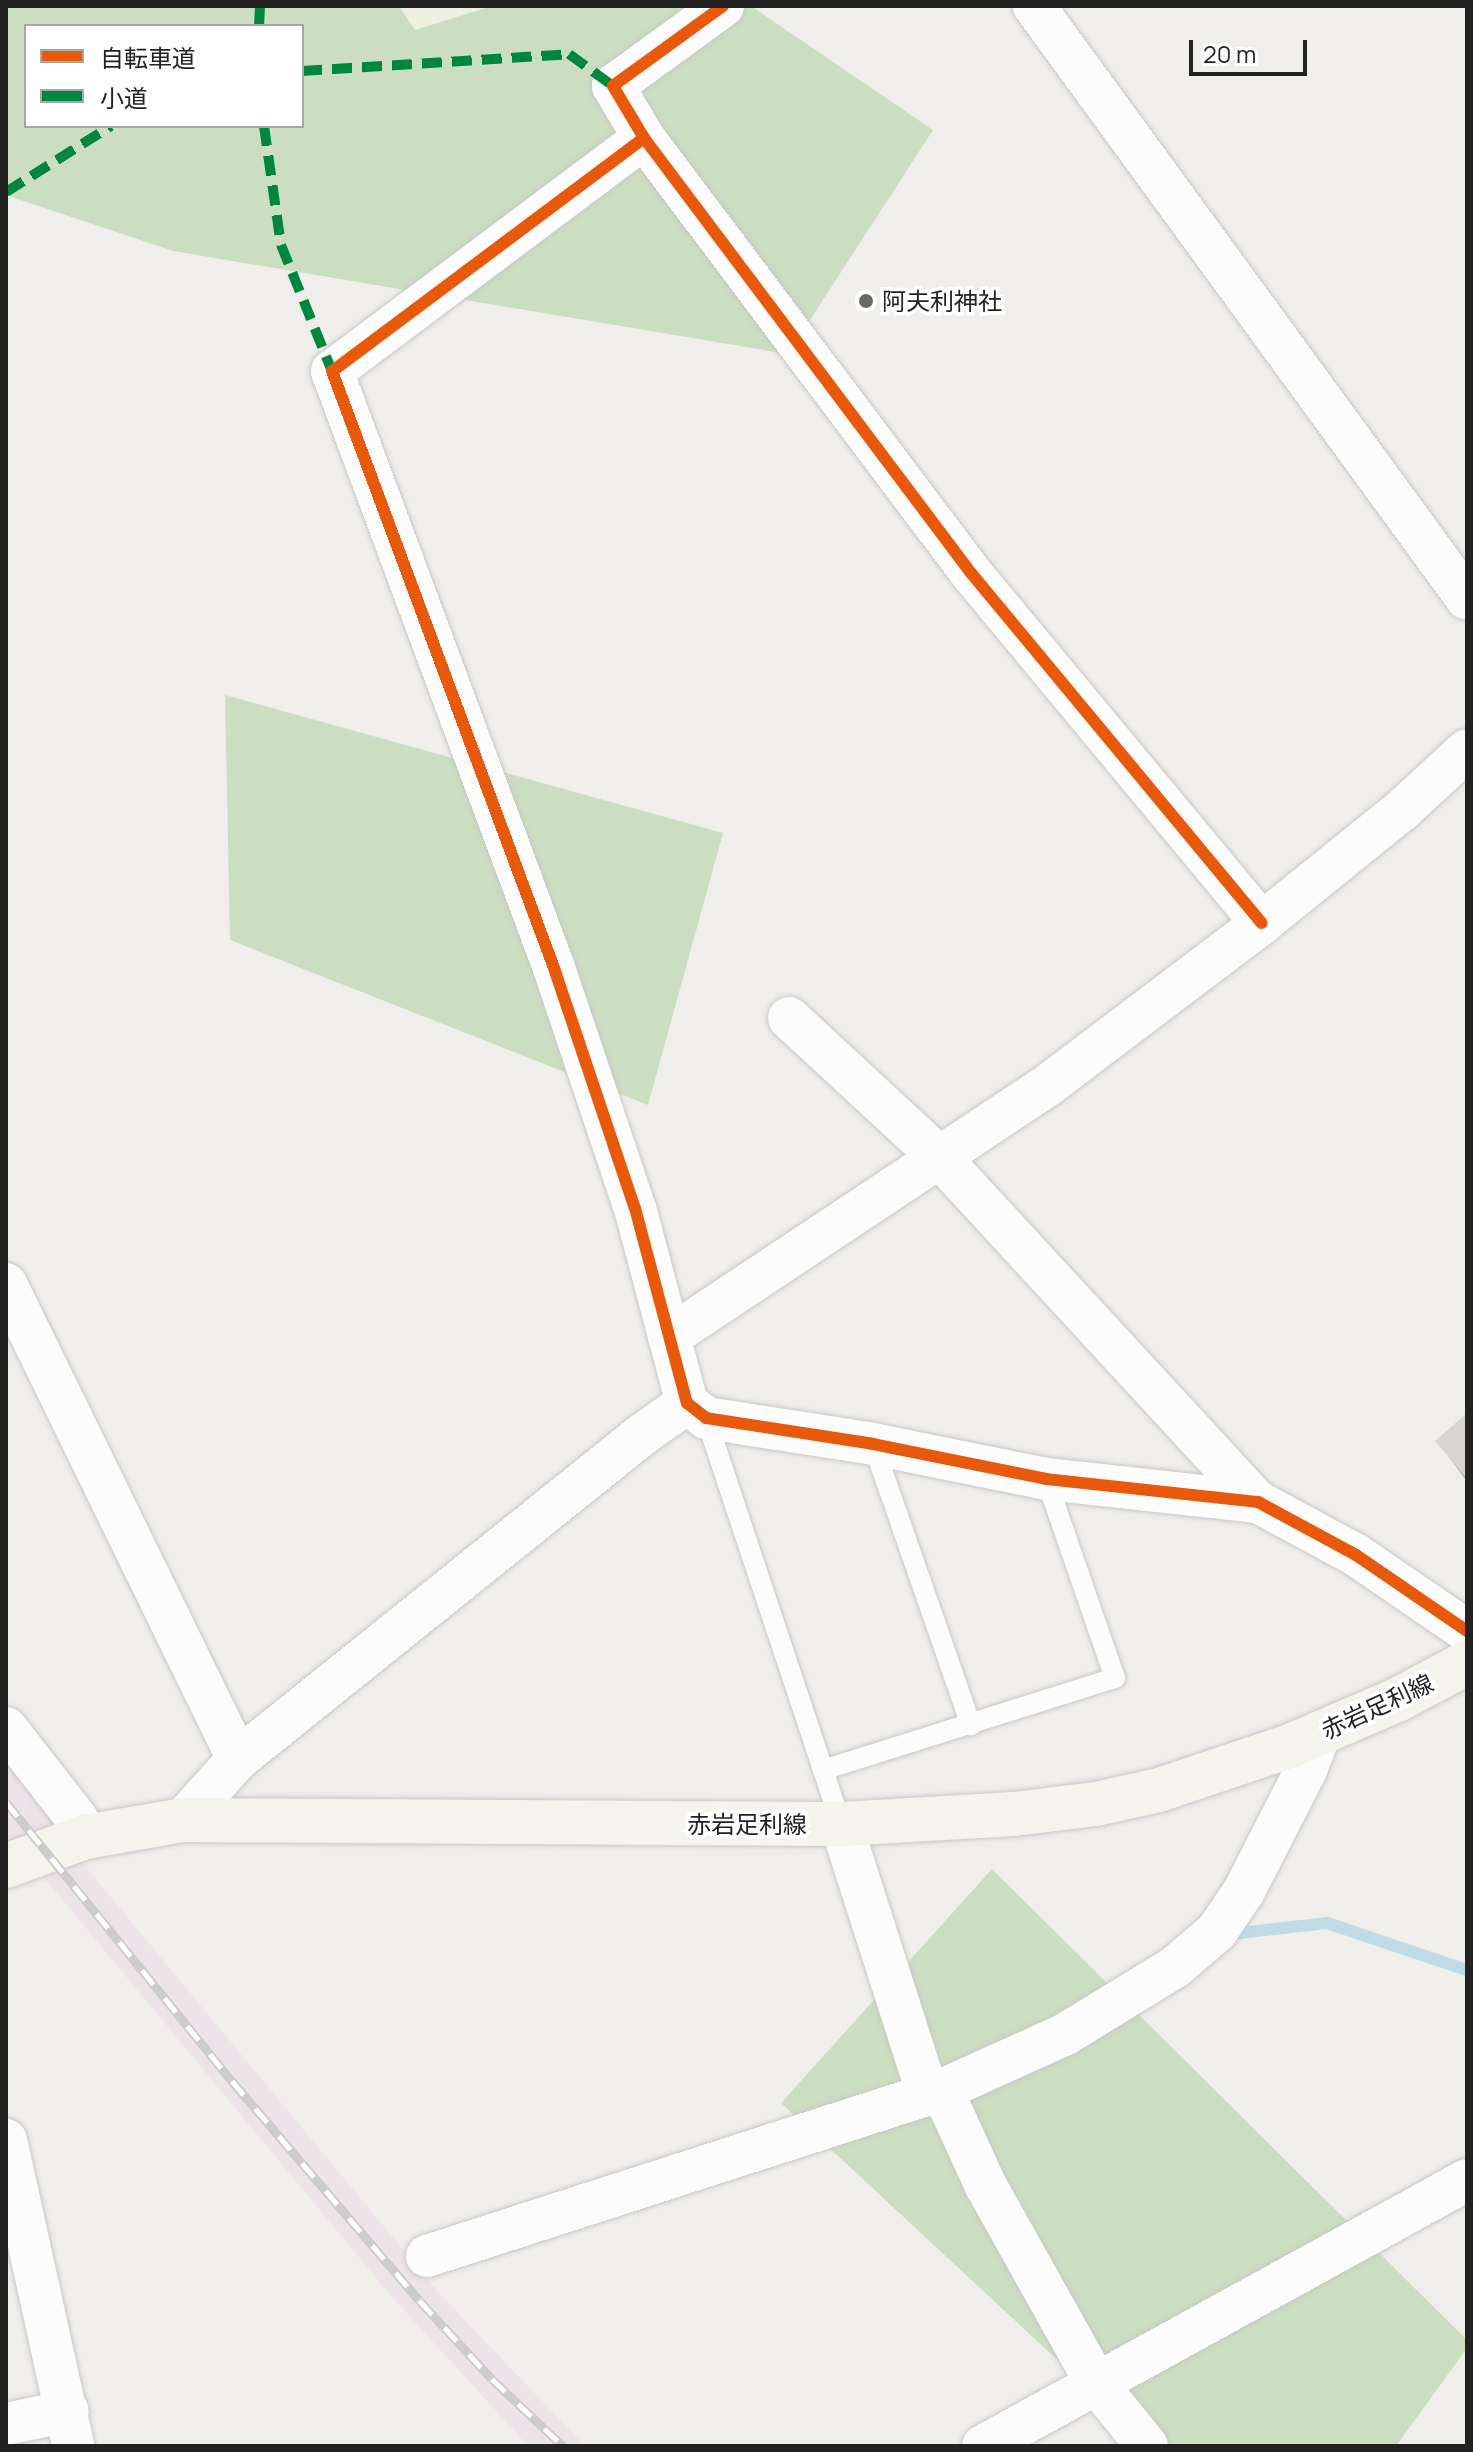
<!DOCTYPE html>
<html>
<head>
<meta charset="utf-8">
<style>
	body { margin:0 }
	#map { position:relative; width:1473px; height:2452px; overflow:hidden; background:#f0eeeb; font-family:Manrope,"Noto Sans JP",sans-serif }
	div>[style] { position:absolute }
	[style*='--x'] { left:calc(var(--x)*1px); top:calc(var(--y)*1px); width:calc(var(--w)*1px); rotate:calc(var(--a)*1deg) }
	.industrial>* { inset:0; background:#ede4e9 }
	.farmland>* { inset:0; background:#efefdf }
	.forest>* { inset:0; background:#cbdec1 }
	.shadow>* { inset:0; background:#0003 }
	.stream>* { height:12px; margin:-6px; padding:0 6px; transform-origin:6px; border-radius:6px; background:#bfdbe3 }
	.building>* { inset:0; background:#d7d4d2 }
	.roads { filter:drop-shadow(0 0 2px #c9c8c7) drop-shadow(0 0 2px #c9c8c7) }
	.service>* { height:20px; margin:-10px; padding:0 10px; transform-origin:10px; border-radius:10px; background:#fdfcfc }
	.minor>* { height:42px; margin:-21px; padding:0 21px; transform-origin:21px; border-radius:21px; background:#fdfcfc }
	.secondary>* { height:44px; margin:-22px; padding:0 22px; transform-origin:22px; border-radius:22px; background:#f4f4ed }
	.rail>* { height:9px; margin-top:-4.5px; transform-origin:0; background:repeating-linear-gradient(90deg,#fff 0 18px,#ccc 0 36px); box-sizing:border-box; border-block:2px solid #ccc }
	.quiet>* { height:10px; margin-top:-5px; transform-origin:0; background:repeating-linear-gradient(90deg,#00873e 0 20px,transparent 0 30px) }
	.cycleway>* { height:12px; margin:-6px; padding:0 6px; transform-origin:6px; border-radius:6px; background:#e8590c }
	.dots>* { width:22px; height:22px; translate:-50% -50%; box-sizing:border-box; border:4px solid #fff; border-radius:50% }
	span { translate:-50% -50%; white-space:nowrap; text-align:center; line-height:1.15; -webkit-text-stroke:7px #fff; paint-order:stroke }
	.poi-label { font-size:24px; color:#222 }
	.left { translate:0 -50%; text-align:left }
	.street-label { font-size:24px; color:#222 }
	.frame { position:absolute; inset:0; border:8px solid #222; pointer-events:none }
	.legend { position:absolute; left:24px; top:24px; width:280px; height:104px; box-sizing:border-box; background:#fff; border:2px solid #a7a7a7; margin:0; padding:10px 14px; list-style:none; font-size:24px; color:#222 }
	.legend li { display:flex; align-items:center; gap:16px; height:40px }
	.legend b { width:40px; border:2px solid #a7a7a7 }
	.scale { position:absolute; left:1189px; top:40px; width:118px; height:36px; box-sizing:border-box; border:4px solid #222; border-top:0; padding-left:10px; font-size:24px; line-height:28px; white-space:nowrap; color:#222; -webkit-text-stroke:6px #fff; paint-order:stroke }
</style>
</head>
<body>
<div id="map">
	<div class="industrial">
		<i style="clip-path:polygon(6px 1762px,54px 1821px,49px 1833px,6px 1844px)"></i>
		<i style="clip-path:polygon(80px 1860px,439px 2293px,585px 2446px,528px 2446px,391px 2296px,41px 1874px)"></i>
	</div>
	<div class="farmland">
		<i style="clip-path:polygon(399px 6px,492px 6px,414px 30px)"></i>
	</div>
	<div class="forest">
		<i style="clip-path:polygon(evenodd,6px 6px,399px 6px,415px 30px,492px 6px,751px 6px,933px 130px,788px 354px,173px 251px,6px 195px,6px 6px,26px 26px,302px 26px,302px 126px,26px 126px,26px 26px)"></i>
		<i style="clip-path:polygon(225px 695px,723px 833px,648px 1105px,230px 940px)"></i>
		<i style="clip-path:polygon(992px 1869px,1467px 2340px,1467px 2348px,1396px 2446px,1150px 2446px,781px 2103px)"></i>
	</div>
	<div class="shadow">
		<i style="clip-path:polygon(1467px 1416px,1467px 1482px,1437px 1441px)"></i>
	</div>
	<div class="stream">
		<i style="--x:1231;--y:1934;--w:97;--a:-6.5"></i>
		<i style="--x:1327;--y:1923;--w:148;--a:18.6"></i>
	</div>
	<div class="building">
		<i style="clip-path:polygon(1467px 1413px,1467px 1478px,1435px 1441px)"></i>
	</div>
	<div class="roads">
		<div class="service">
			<i style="--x:706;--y:1418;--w:428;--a:71.6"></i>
			<i style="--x:873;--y:1444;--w:298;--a:70.8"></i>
			<i style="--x:823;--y:1770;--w:306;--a:-17.5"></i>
			<i style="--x:1115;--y:1678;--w:211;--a:-109.1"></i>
		</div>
		<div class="minor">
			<i style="--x:723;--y:6;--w:136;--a:144"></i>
			<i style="--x:613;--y:86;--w:61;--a:59.2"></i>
			<i style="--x:644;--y:138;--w:544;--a:53.07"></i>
			<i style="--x:971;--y:573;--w:455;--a:50.3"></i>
			<i style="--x:1034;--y:6;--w:734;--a:53.86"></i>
			<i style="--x:644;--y:138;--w:389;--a:143.2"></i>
			<i style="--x:332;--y:371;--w:637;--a:69.6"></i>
			<i style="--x:554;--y:968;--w:253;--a:71.4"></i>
			<i style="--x:635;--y:1208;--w:202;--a:75.1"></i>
			<i style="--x:687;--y:1403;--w:24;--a:38"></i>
			<i style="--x:706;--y:1418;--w:169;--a:8.8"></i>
			<i style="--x:873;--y:1444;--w:177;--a:11.4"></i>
			<i style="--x:1046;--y:1479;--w:213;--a:6.2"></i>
			<i style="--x:1258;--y:1502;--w:111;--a:28.4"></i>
			<i style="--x:1356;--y:1555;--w:135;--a:34.4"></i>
			<i style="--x:789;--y:1018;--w:207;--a:42.8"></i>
			<i style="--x:941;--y:1159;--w:467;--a:47.3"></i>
			<i style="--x:6;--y:1284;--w:529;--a:63.97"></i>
			<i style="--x:669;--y:1337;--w:455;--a:-33.6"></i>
			<i style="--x:1048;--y:1085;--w:268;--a:-37.1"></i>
			<i style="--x:1262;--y:923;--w:180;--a:-38.9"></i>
			<i style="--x:1402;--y:810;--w:88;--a:-42.7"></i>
			<i style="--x:6;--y:1728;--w:115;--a:52"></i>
			<i style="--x:77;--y:1819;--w:20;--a:66"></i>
			<i style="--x:183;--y:1820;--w:82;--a:-48"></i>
			<i style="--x:238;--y:1759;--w:519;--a:-38.75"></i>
			<i style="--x:643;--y:1434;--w:54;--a:-35.2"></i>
			<i style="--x:841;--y:1824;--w:285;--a:72.2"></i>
			<i style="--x:942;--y:2090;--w:106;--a:65.4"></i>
			<i style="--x:986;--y:2186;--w:226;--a:60.8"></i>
			<i style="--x:1096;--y:2383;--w:81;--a:51"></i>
			<i style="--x:6;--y:2140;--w:313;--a:77.6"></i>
			<i style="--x:427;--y:2256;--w:541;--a:-17.87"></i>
			<i style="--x:942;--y:2090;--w:134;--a:-24.3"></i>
			<i style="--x:1064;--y:2035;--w:130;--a:-31.5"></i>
			<i style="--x:1175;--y:1967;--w:55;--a:-40.6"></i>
			<i style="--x:1217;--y:1931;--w:48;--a:-56"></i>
			<i style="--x:1244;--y:1891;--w:136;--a:-62.9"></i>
			<i style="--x:1306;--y:1770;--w:39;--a:-69"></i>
			<i style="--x:6;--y:2424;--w:63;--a:-11.8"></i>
			<i style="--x:983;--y:2446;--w:552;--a:-28.79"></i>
		</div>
		<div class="secondary">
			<i style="--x:6;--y:1866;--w:84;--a:-20.2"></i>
			<i style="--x:85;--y:1837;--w:99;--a:-9.8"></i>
			<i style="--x:183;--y:1820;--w:658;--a:0.35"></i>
			<i style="--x:841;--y:1824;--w:173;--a:-3.3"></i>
			<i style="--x:1014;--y:1814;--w:83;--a:-7"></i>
			<i style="--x:1096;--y:1804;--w:65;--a:-12.5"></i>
			<i style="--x:1159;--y:1790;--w:138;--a:-18.6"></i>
			<i style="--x:1290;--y:1746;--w:116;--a:-23.3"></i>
			<i style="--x:1397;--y:1700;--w:79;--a:-27.9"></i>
		</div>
	</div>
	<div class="rail">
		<i style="--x:6;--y:1802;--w:359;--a:51"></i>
		<i style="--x:232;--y:2081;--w:289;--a:49.5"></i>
		<i style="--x:420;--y:2301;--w:106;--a:47.3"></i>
		<i style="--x:492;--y:2379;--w:98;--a:43.3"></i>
	</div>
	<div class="quiet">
		<i style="--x:259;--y:26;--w:20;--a:-87"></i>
		<i style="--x:302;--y:71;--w:268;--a:-3.6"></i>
		<i style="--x:569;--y:54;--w:54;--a:36"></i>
		<i style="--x:264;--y:126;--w:120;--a:81.9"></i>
		<i style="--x:281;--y:245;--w:136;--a:68"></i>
		<i style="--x:6;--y:192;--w:124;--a:-32.2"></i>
	</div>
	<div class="cycleway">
		<i style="--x:723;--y:6;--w:136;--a:144"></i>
		<i style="--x:613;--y:86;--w:61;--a:59.2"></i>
		<i style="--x:644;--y:138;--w:544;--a:53.07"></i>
		<i style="--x:971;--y:573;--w:455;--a:50.3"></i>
		<i style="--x:644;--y:138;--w:389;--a:143.2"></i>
		<i style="--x:332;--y:371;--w:637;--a:69.6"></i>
		<i style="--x:554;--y:968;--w:253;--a:71.4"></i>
		<i style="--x:635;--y:1208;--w:202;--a:75.1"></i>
		<i style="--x:687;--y:1403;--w:24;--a:38"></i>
		<i style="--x:706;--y:1418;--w:169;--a:8.8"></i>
		<i style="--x:873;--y:1444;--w:177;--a:11.4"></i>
		<i style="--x:1046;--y:1479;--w:213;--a:6.2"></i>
		<i style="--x:1258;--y:1502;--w:111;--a:28.4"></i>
		<i style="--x:1356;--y:1555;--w:135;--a:34.4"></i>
	</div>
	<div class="dots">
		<i style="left:866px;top:301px;background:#6a6968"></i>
	</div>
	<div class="poi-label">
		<span class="left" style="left:882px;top:301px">阿夫利神社</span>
	</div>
	<div class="street-label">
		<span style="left:1377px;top:1706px;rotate:-25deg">赤岩足利線</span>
		<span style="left:747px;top:1824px">赤岩足利線</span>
	</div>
	<div class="frame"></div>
	<ul class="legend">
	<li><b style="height:10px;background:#e8590c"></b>自転車道</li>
	<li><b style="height:10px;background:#00873e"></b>小道</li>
	</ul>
	<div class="scale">20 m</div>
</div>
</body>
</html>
